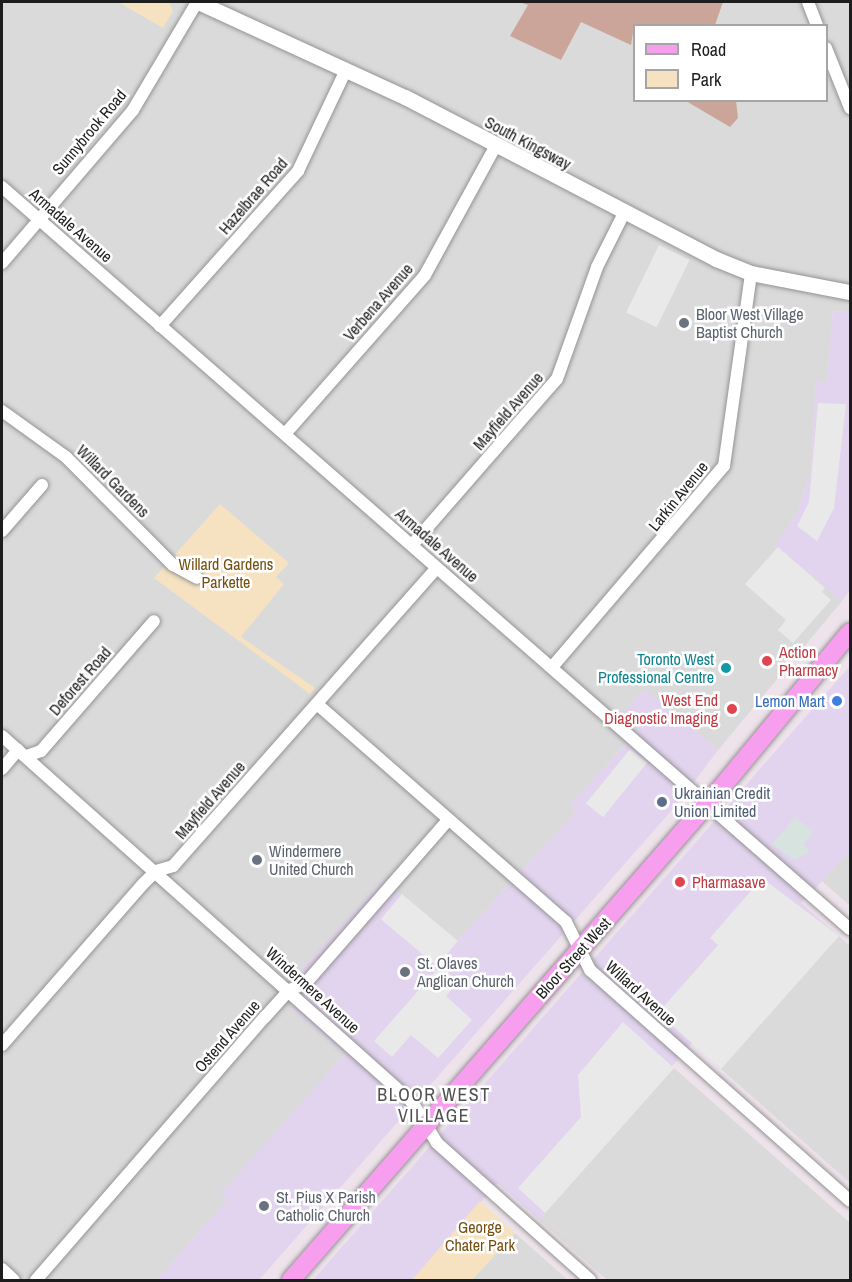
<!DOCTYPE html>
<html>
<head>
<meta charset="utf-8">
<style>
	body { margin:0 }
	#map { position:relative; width:852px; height:1282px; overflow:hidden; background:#eee3eb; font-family:"Archivo Narrow",sans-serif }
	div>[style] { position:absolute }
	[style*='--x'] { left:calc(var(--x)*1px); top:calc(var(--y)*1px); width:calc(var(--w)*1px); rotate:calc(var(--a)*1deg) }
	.residential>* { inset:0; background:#dadadb }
	.commercial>* { inset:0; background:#e2d3ee }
	.forest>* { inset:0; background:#cba599 }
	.park>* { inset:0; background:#f6e2c1 }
	.parking>* { inset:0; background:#e9e9e9; transform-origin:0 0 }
	.plaza>* { inset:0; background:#d7e3de }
	.roads { filter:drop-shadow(0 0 2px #949494) drop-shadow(0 0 2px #949494) }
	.minor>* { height:12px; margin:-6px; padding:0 6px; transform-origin:6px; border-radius:6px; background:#fff }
	.tertiary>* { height:15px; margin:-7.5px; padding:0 7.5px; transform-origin:7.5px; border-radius:7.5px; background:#fff }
	.primary>* { height:18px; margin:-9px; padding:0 9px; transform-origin:9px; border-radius:9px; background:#f79eee }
	.dots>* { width:16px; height:16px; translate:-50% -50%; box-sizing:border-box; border:3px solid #fff; border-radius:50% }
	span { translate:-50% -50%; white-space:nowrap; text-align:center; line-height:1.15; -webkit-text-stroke:5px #fff; paint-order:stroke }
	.street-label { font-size:16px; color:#1d1d1d }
	.worship-label { font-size:16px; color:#5b616d }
	.left { translate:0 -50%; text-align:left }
	.park-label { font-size:16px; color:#754f10 }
	.health-label { font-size:16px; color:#be3a42 }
	.right { translate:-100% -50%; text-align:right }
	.culture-label { font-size:16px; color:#0d838f }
	.shop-label { font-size:16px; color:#366cbe }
	.service-label { font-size:16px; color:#4e5e75 }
	.neighbourhood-label { font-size:18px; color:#505050; letter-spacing:1.5px }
	.frame { position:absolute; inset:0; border:3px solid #1d1d1d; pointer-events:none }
	.legend { position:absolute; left:633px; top:24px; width:195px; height:78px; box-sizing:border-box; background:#fff; border:2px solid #a5a5a5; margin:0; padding:8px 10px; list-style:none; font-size:18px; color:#1d1d1d }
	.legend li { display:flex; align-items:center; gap:12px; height:30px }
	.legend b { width:30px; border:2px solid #a5a5a5 }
</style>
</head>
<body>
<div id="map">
	<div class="residential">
		<i style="clip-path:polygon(evenodd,2px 2px,850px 2px,850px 312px,833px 311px,827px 383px,816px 383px,811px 470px,798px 511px,776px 545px,842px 601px,718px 750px,645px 690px,639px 729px,570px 805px,577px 811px,457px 941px,383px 881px,299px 972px,292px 1009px,346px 1053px,221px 1194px,227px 1200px,157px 1280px,2px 1280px,2px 2px,634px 26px,826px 26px,826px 100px,634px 100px,634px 26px)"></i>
		<i style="clip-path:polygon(850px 852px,850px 906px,822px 881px)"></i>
		<i style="clip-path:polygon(839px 936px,850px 946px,850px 1183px,721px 1069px)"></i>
		<i style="clip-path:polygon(674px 1068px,850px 1223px,850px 1280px,607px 1280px,539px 1220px)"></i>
		<i style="clip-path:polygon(515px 1233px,568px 1280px,472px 1280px)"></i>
	</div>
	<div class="commercial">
		<i style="clip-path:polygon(833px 311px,850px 312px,850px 590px,842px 601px,775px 545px,798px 511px,811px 470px,816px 382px,827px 382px)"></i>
		<i style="clip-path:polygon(850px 666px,850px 852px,801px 903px,839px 936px,721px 1069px,692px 1043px,539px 1220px,498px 1183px,412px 1280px,313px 1280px)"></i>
		<i style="clip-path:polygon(645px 689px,718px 750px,678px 803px,259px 1280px,157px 1280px,227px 1200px,220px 1194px,345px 1054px,292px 1009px,299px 972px,383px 880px,457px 941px,577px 811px,570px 805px,639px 729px,621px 715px)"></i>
	</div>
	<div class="forest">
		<i style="clip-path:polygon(519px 2px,723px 2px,715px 25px,634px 26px,631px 45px,581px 22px,561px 60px,510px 36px,528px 5px)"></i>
		<i style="clip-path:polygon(686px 101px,736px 101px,738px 118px,730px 127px)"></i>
	</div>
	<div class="park">
		<i style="clip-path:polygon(118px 2px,169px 2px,173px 11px,163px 28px)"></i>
		<i style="clip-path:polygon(220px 504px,289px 563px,276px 577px,284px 584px,241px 637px,315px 688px,310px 694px,154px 578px)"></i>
		<i style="clip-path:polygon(480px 1201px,515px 1233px,472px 1280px,412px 1280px)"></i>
	</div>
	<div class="parking">
		<i style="left:659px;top:245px;width:34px;height:75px;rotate:26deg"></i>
		<i style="clip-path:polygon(818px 403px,846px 404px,834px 508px,817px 541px,797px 526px,809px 502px)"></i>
		<i style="clip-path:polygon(778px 547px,825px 588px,822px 592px,831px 600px,793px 643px,778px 630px,786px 620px,745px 584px)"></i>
		<i style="left:630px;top:749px;width:22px;height:70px;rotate:39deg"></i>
		<i style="clip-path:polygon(762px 878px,839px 936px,721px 1069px,658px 1013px,718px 945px,710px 938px)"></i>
		<i style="left:402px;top:894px;width:73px;height:33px;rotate:40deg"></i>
		<i style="clip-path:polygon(440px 966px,458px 982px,446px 996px,472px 1020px,438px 1058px,411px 1035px,392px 1057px,374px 1041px)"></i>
		<i style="clip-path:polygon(623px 1022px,674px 1068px,545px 1213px,518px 1188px,581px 1117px,578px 1075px)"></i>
	</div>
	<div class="plaza">
		<i style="clip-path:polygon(795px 817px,813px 832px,803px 845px,810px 851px,795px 860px,772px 844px)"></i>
	</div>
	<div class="roads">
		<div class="minor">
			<i style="--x:808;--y:2;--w:26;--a:69"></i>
			<i style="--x:826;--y:48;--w:65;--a:68.2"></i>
			<i style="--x:2;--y:187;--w:1127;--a:41.19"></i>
			<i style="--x:2;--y:263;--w:201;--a:-49.4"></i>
			<i style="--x:133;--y:110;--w:126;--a:-59.3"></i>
			<i style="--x:160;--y:326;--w:208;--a:-48.3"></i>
			<i style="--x:298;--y:171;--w:112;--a:-64.6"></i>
			<i style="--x:2;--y:411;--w:79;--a:35.7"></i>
			<i style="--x:66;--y:457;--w:152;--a:45.3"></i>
			<i style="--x:173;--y:565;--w:27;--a:28"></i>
			<i style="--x:285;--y:434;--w:212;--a:-48.6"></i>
			<i style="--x:425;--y:275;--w:146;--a:-61.3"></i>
			<i style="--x:2;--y:531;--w:61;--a:-49"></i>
			<i style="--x:412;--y:545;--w:220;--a:-48.9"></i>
			<i style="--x:557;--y:379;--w:119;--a:-70.3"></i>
			<i style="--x:597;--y:267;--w:60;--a:-63.4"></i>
			<i style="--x:553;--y:666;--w:263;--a:-49.5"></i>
			<i style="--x:724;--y:466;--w:195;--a:-82"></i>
			<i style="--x:317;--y:704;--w:331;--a:41.2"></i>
			<i style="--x:566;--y:922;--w:54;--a:63.4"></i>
			<i style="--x:590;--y:970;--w:348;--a:41.6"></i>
			<i style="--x:2;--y:736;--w:550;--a:41.75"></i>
			<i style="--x:412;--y:1102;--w:48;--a:58.6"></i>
			<i style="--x:437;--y:1143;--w:205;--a:41.8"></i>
			<i style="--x:27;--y:756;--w:15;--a:-20"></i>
			<i style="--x:41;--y:751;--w:172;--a:-49"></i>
			<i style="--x:2;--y:769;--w:25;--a:-50"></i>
			<i style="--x:2;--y:1045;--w:215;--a:-48.8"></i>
			<i style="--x:144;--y:883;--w:17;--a:-45"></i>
			<i style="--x:156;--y:871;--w:18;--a:-16"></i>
			<i style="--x:173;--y:866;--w:398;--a:-48.5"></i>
			<i style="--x:2;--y:1269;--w:16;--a:43"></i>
			<i style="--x:36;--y:1280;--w:349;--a:-49"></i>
			<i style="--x:265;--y:1017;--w:36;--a:-48"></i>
			<i style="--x:289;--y:990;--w:17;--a:-21"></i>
			<i style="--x:305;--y:984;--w:218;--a:-48.9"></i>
		</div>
		<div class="tertiary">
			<i style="--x:198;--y:2;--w:228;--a:24.7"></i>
			<i style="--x:405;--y:97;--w:351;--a:27.5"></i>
			<i style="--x:716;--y:259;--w:38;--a:22"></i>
			<i style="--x:751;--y:273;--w:101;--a:10.9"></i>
		</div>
		<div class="primary">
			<i style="--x:291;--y:1280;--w:653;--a:-48.85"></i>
			<i style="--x:721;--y:788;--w:202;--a:-50.4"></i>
		</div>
	</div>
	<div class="dots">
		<i style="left:684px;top:323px;background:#6b7280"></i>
		<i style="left:767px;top:661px;background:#e0444e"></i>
		<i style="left:726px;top:668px;background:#0f9aa8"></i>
		<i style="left:837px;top:701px;background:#3f7fe0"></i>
		<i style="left:732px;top:709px;background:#e0444e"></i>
		<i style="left:662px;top:802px;background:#5c6f8a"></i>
		<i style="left:257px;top:860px;background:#6b7280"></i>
		<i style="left:680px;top:882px;background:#e0444e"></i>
		<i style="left:405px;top:972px;background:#6b7280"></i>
		<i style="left:264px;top:1206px;background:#6b7280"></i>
	</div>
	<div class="street-label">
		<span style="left:89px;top:132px;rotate:-50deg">Sunnybrook Road</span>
		<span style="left:528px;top:143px;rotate:28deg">South Kingsway</span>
		<span style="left:253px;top:196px;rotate:-49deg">Hazelbrae Road</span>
		<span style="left:71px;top:225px;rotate:41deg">Armadale Avenue</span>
		<span style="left:378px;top:302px;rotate:-49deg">Verbena Avenue</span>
		<span style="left:508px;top:411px;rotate:-49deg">Mayfield Avenue</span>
		<span style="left:113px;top:481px;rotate:45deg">Willard Gardens</span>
		<span style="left:678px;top:496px;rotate:-51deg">Larkin Avenue</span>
		<span style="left:437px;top:545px;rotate:41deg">Armadale Avenue</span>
		<span style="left:80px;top:681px;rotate:-49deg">Deforest Road</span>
		<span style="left:210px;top:800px;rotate:-49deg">Mayfield Avenue</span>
		<span style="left:573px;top:958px;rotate:-48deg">Bloor Street West</span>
		<span style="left:313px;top:990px;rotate:42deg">Windermere Avenue</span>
		<span style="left:641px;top:993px;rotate:42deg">Willard Avenue</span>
		<span style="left:227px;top:1036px;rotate:-49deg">Ostend Avenue</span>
	</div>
	<div class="worship-label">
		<span class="left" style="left:696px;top:323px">Bloor West Village<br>Baptist Church</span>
		<span class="left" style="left:269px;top:860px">Windermere<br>United Church</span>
		<span class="left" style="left:417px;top:972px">St. Olaves<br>Anglican Church</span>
		<span class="left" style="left:276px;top:1206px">St. Pius X Parish<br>Catholic Church</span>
	</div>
	<div class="park-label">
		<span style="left:226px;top:573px">Willard Gardens<br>Parkette</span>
		<span style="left:480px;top:1236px">George<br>Chater Park</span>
	</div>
	<div class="health-label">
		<span class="left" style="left:779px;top:661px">Action<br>Pharmacy</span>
		<span class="right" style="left:718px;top:709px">West End<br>Diagnostic Imaging</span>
		<span class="left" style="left:692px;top:882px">Pharmasave</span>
	</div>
	<div class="culture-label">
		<span class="right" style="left:714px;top:668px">Toronto West<br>Professional Centre</span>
	</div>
	<div class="shop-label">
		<span class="right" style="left:825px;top:701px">Lemon Mart</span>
	</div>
	<div class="service-label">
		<span class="left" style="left:674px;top:802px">Ukrainian Credit<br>Union Limited</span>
	</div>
	<div class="neighbourhood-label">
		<span style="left:434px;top:1106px">BLOOR WEST<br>VILLAGE</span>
	</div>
	<div class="frame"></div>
	<ul class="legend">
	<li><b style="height:8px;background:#f79eee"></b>Road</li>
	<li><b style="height:16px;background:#f6e2c1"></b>Park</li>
	</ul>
</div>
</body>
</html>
